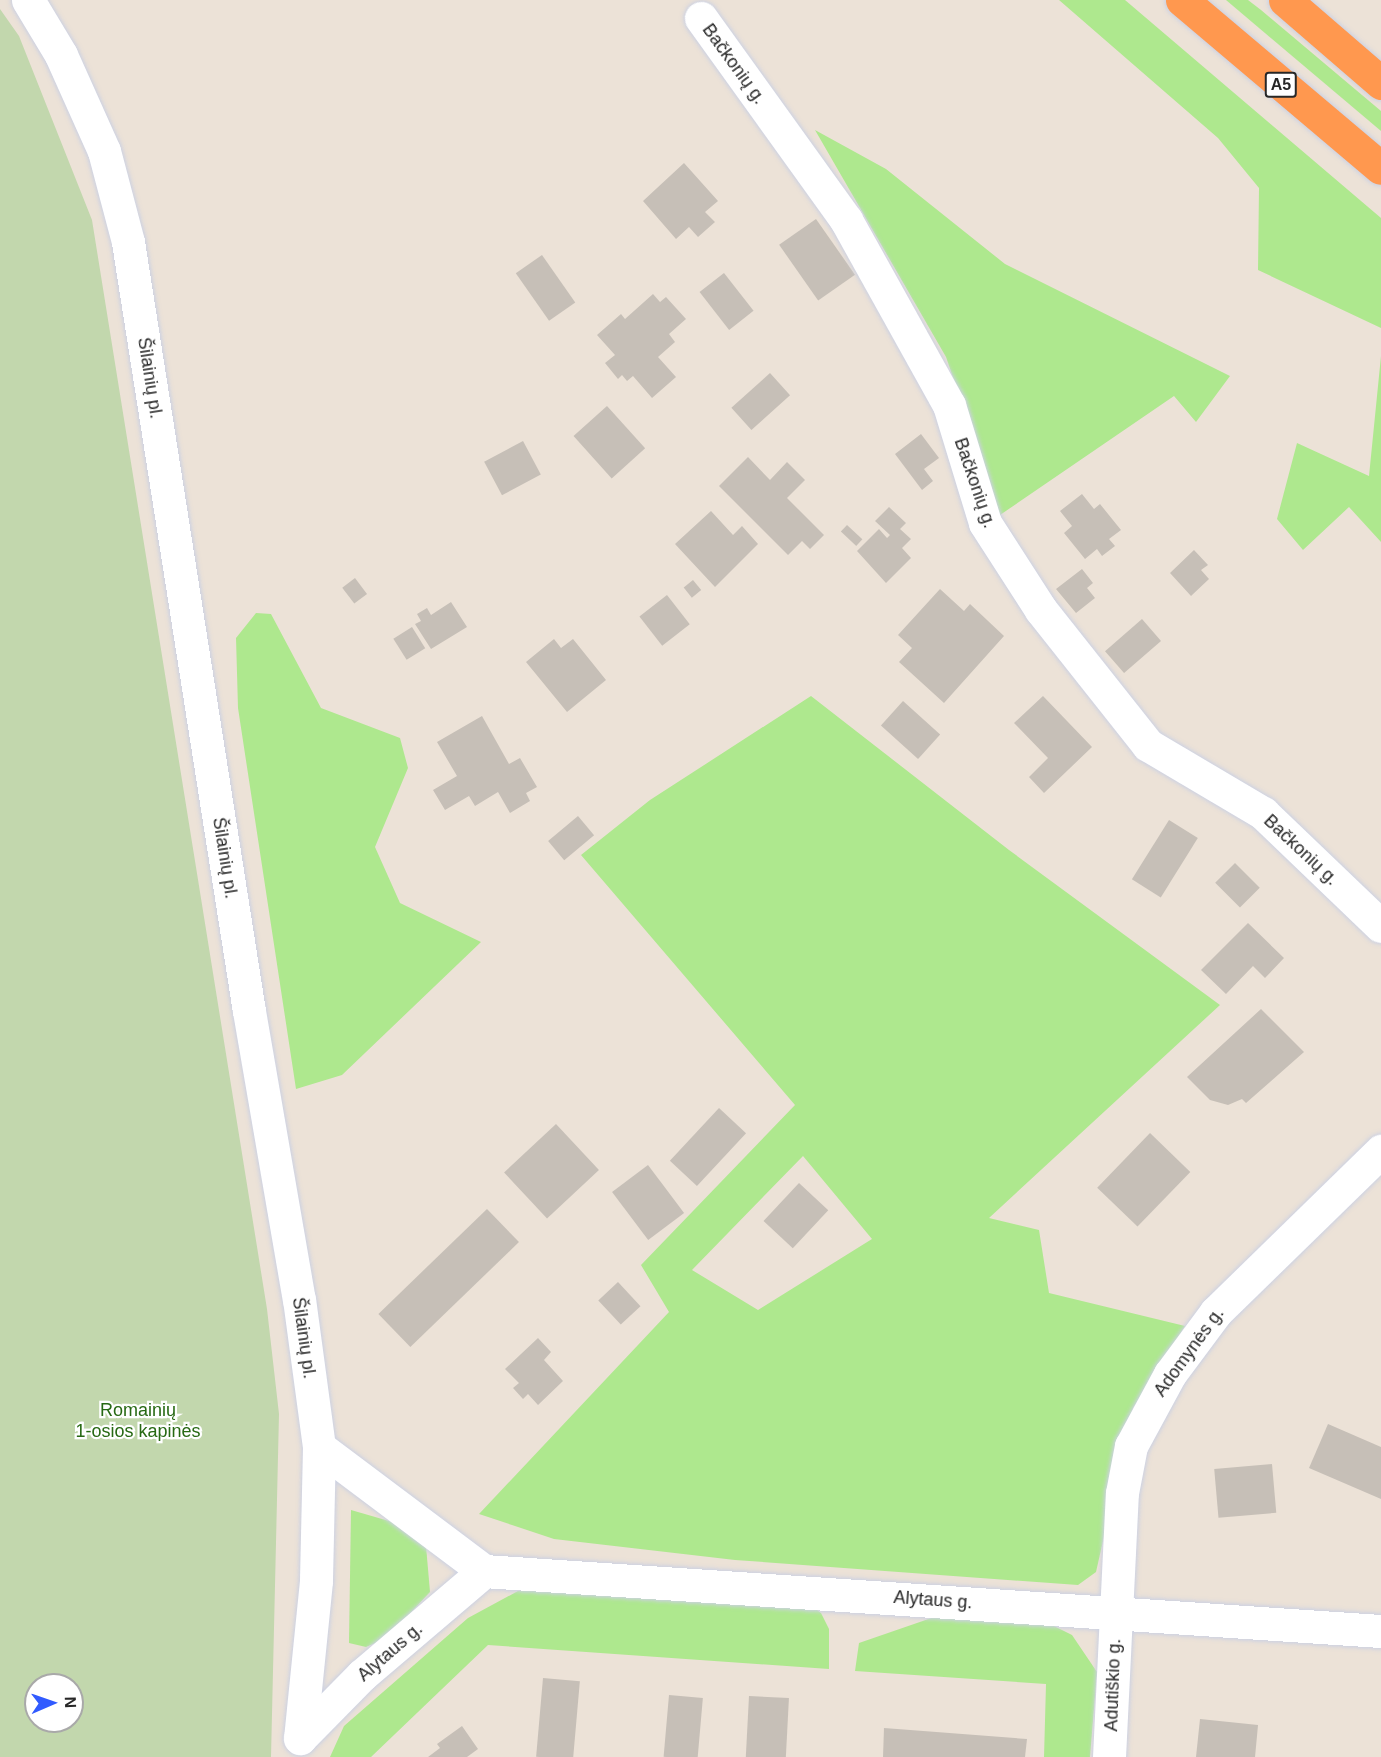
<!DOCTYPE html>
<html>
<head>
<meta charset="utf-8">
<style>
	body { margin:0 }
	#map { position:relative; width:1381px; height:1757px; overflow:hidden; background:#ece2d7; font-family:Arial,sans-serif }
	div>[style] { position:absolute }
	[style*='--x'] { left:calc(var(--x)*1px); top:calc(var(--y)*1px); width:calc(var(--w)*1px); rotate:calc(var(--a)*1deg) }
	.green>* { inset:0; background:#aee88e }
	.cemetery>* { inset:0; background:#c2d7ad }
	.building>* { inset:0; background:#c6bfb7; transform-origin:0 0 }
	.roads { filter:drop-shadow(0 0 2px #ccd1e2) drop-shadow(0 0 2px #ccd1e2) }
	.minor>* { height:33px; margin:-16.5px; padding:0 16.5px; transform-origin:16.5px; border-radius:16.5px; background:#fff }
	.highway>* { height:33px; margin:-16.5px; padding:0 16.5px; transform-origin:16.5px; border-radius:16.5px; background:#ff984f }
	span { translate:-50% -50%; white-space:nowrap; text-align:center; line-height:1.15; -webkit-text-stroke:4.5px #fff; paint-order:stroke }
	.shield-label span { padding:2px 4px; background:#fff; border:2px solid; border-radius:4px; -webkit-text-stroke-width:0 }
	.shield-label { font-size:16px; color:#272727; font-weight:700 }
	.street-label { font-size:18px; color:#272727 }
	.park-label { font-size:18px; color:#276913 }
	.north { position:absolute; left:24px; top:1673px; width:60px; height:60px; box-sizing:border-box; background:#fff; border:2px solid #a9a9a9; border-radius:50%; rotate:88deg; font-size:16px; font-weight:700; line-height:24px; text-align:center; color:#272727 }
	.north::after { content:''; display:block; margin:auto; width:21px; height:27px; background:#315bff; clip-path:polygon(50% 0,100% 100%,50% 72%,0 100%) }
</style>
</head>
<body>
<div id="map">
	<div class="green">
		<i style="clip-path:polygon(1059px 0,1125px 0,1381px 218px,1381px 328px,1258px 270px,1259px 188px,1218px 138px)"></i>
		<i style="clip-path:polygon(1226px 0,1248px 0,1261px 10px,1381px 111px,1381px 131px)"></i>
		<i style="clip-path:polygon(815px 130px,886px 169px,1005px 264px,1230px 376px,1196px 422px,1174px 396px,1000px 515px,946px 357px)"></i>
		<i style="clip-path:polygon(1381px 356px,1381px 542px,1349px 507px,1303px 550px,1277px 519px,1297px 443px,1369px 476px)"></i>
		<i style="clip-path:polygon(256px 613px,271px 614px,321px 708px,400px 738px,408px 768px,375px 847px,400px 903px,481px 942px,342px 1075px,296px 1089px,238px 708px,236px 638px)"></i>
		<i style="clip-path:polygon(evenodd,811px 696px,1009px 850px,1220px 1005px,989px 1218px,1039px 1230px,1049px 1293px,1185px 1326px,1133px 1408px,1096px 1572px,1078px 1585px,735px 1560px,554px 1539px,479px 1514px,669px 1312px,641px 1265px,795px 1105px,581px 855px,650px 800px,811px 696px,803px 1156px,872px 1239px,758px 1310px,692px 1270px,803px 1156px)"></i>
		<i style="clip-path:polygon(351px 1510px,420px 1530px,426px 1546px,430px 1592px,387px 1638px,366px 1647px,349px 1643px)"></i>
		<i style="clip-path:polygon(554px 1586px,809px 1604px,821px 1613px,829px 1629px,829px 1669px,488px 1645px,371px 1757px,330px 1757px,344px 1726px,468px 1618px,518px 1591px)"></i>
		<i style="clip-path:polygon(943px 1614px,1048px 1623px,1072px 1635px,1097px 1672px,1090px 1757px,1044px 1757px,1046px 1684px,855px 1671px,859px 1643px)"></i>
	</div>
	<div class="cemetery">
		<i style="clip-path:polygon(evenodd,0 9px,19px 36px,92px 220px,267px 1309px,279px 1414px,271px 1757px,0 1757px,0 9px,36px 1685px,72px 1685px,72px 1721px,36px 1721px,36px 1685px)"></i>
	</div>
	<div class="building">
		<i style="clip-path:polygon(684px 163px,718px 201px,705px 212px,715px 222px,698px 237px,689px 227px,676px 239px,643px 201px)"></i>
		<i style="left:816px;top:219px;width:68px;height:45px;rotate:55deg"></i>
		<i style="left:542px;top:255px;width:58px;height:32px;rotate:55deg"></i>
		<i style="left:724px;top:273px;width:48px;height:31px;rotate:52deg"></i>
		<i style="clip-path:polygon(653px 294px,660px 302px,666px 297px,686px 319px,669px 334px,675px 342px,658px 357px,676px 377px,652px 398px,633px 376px,627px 381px,622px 375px,618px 379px,605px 363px,615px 355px,597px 335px,621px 314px,625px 319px)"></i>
		<i style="left:770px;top:373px;width:30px;height:52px;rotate:48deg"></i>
		<i style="left:607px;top:406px;width:57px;height:45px;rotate:48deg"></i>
		<i style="clip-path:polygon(921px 434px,939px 458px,924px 469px,933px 481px,922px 490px,895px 454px)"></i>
		<i style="left:523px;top:441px;width:38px;height:44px;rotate:62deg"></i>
		<i style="clip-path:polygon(748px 457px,770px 480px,787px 462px,805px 480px,787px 498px,824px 535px,810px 549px,802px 541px,788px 555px,719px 486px)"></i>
		<i style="clip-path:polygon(1082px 494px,1094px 509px,1100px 504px,1121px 530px,1109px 539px,1115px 546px,1102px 556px,1097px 549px,1085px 559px,1064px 533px,1072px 526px,1060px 511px)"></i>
		<i style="clip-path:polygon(889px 507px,906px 523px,900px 529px,911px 539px,902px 548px,911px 558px,886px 583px,857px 551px,879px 529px,887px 538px,890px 535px,875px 521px)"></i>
		<i style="clip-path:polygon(711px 511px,733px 535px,742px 526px,758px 544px,715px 587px,675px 544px)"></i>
		<i style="left:847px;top:525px;width:21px;height:9px;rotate:43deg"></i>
		<i style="clip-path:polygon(1194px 550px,1208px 565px,1201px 570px,1209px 579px,1191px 596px,1170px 573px)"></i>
		<i style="clip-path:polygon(1082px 569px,1093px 583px,1087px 588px,1095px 598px,1076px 613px,1056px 589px)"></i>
		<i style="left:355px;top:578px;width:20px;height:16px;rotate:53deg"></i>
		<i style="left:693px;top:580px;width:13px;height:12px;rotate:51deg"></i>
		<i style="clip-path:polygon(940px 589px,964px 611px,970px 604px,1004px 636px,944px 703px,899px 662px,912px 648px,898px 635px)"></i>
		<i style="left:667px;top:595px;width:37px;height:35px;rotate:52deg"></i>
		<i style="clip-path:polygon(451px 602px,467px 627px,431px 649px,415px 624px,421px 621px,417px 614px,427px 608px,431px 615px)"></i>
		<i style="left:1142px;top:619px;width:29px;height:49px;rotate:49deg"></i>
		<i style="left:412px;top:627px;width:25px;height:22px;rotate:58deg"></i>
		<i style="clip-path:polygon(554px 639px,561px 648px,573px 639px,606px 680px,567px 712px,526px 662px)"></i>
		<i style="clip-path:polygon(1043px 696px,1092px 747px,1044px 793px,1029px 777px,1048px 758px,1014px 723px)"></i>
		<i style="left:903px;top:701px;width:50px;height:33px;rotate:42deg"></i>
		<i style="clip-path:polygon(482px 716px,509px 764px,520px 758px,537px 787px,526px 793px,530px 801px,510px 813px,498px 792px,475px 806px,469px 796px,445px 810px,433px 790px,457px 776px,437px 742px)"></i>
		<i style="left:578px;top:816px;width:25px;height:39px;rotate:50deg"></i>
		<i style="left:1169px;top:820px;width:34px;height:70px;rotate:32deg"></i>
		<i style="left:1235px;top:863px;width:35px;height:28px;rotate:45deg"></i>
		<i style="clip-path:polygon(1248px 923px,1284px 958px,1265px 978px,1253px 966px,1226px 994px,1201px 970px)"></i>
		<i style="clip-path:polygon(1261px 1009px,1304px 1052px,1246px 1103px,1242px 1099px,1228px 1105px,1210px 1100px,1187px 1077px)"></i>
		<i style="left:719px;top:1108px;width:37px;height:72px;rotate:43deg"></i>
		<i style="left:556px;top:1124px;width:63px;height:71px;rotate:47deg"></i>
		<i style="left:1150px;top:1133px;width:56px;height:76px;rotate:44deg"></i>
		<i style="left:648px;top:1165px;width:60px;height:45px;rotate:53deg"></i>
		<i style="left:799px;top:1183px;width:40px;height:52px;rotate:43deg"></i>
		<i style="left:487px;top:1209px;width:46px;height:151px;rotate:46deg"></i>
		<i style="left:618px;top:1282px;width:33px;height:27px;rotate:47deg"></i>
		<i style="clip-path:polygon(538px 1338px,551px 1352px,544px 1360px,563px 1381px,538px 1405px,528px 1394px,523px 1399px,513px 1388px,519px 1383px,505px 1369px)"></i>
		<i style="clip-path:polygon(1328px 1424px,1381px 1447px,1381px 1499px,1309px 1468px)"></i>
		<i style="left:1272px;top:1464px;width:49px;height:58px;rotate:85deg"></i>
		<i style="left:543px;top:1678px;width:37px;height:79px;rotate:5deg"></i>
		<i style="left:669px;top:1695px;width:34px;height:62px;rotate:5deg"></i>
		<i style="left:749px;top:1696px;width:40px;height:61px;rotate:3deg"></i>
		<i style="clip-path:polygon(1200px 1719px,1258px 1725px,1255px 1757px,1196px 1757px)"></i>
		<i style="clip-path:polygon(462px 1726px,478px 1749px,467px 1757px,428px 1757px,440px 1748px,437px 1744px)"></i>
		<i style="clip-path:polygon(884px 1728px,1027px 1739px,1025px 1757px,883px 1757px)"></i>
	</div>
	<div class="roads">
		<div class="minor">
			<i style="--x:28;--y:0;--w:64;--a:59"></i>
			<i style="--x:61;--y:55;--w:105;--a:65.9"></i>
			<i style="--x:104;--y:151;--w:94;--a:75.2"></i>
			<i style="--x:128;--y:242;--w:778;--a:81.06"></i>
			<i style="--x:249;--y:1011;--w:292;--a:80.2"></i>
			<i style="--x:299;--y:1299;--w:149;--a:82.3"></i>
			<i style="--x:319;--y:1447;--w:134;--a:91.3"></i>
			<i style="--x:316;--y:1581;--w:158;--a:95.8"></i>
			<i style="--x:701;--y:18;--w:249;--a:54.3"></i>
			<i style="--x:846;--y:220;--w:212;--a:60.9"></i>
			<i style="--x:949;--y:405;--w:123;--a:73"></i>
			<i style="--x:985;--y:523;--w:103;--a:57.2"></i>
			<i style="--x:1041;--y:610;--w:172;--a:51.6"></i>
			<i style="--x:1148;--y:745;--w:134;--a:30.6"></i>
			<i style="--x:1263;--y:813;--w:163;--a:43.8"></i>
			<i style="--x:484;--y:1571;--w:899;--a:3.83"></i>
			<i style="--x:300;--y:1738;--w:88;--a:-45.5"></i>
			<i style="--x:362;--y:1675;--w:160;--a:-40.4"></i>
			<i style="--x:484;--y:1571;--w:206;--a:-143.1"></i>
			<i style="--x:1109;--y:1757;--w:264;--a:-87.2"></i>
			<i style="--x:1122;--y:1493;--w:48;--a:-79.2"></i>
			<i style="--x:1131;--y:1446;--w:82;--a:-61.6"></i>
			<i style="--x:1170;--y:1374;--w:77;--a:-53.4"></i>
			<i style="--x:1216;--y:1312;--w:231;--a:-44.3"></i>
		</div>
		<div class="highway">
			<i style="--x:1182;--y:0;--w:260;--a:40.2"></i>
			<i style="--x:1285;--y:0;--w:127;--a:40.8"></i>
		</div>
	</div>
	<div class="shield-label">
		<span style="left:1281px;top:85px">A5</span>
	</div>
	<div class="street-label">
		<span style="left:734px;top:64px;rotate:54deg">Bačkonių g.</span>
		<span style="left:150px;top:378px;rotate:81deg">Šilainių pl.</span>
		<span style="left:975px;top:483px;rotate:71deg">Bačkonių g.</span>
		<span style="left:1301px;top:850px;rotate:43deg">Bačkonių g.</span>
		<span style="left:225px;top:858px;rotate:81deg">Šilainių pl.</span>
		<span style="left:304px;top:1338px;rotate:82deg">Šilainių pl.</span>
		<span style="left:1189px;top:1352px;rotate:-54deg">Adomynės g.</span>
		<span style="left:933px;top:1600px;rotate:4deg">Alytaus g.</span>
		<span style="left:390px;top:1652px;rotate:-41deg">Alytaus g.</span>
		<span style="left:1113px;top:1685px;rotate:-88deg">Adutiškio g.</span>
	</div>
	<div class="park-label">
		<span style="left:138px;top:1421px">Romainių<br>1-osios kapinės</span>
	</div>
	<div class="north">N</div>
</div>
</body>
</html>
